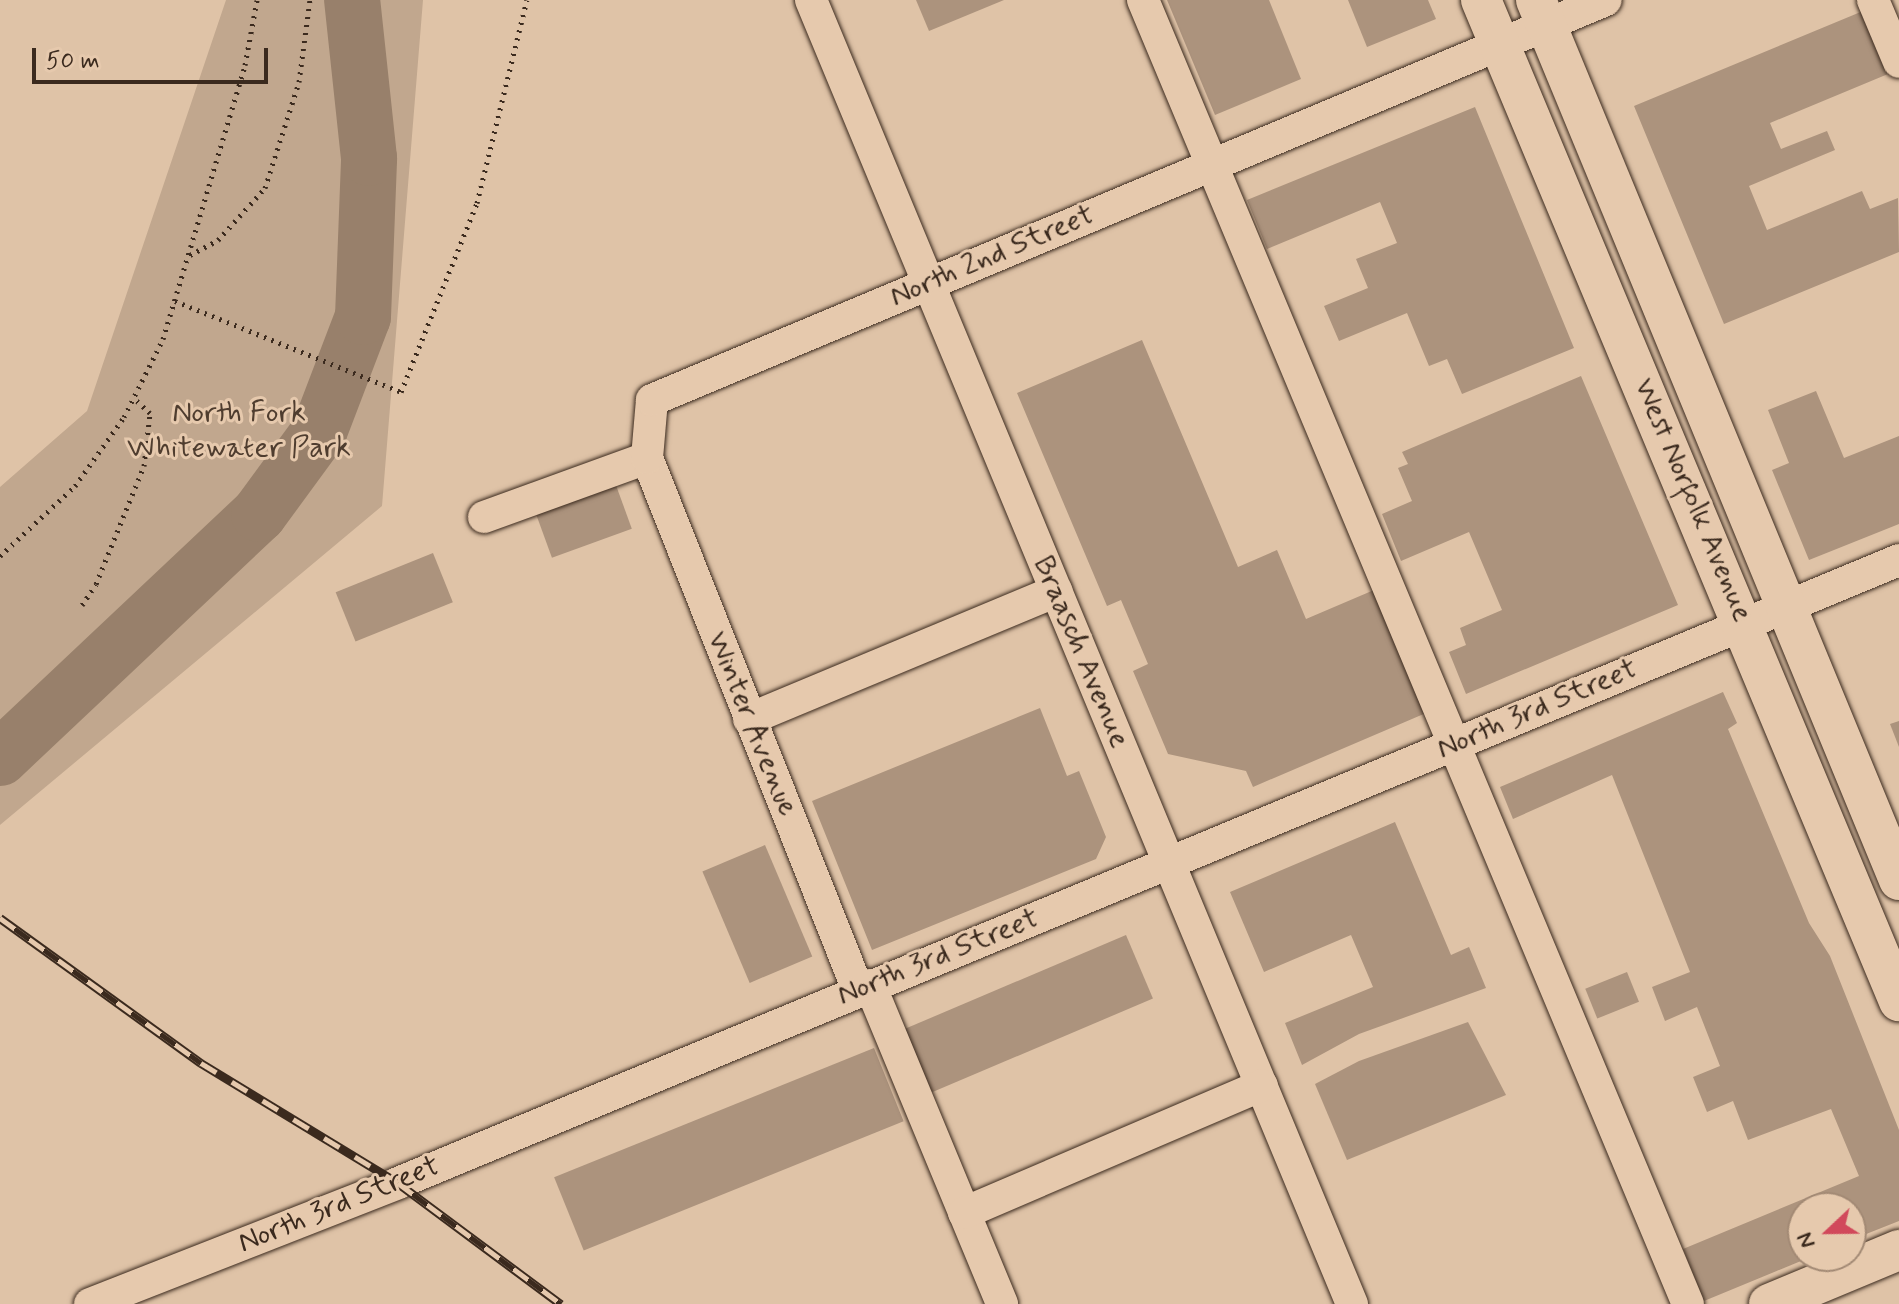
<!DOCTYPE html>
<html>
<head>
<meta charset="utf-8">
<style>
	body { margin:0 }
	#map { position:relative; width:1899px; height:1304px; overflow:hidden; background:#dfc3a7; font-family:Mynerve,sans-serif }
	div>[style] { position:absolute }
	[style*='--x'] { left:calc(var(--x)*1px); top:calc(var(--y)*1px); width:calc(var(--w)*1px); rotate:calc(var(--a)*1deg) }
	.green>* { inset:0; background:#c1a78e }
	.river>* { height:56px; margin:-28px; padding:0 28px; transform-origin:28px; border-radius:28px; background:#98806b }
	.building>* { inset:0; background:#ac937d; transform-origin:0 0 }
	.path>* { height:5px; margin-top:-2.5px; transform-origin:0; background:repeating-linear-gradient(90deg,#3b2a1e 0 2px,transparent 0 8px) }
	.roads { filter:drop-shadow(0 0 2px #3b2a1e) drop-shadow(0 0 2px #3b2a1e) }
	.minor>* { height:32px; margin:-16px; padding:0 16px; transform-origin:16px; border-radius:16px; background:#e6c9ad }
	.major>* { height:40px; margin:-20px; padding:0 20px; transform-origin:20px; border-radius:20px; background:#e6c9ad }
	.rail>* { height:9px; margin-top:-4.5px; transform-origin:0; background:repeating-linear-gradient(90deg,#e6c9ad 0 18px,#3b2a1e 0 36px); box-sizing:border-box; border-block:2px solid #3b2a1e }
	span { translate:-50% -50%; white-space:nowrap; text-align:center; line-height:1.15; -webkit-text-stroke:6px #e6c9ad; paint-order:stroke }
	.street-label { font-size:30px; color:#3b2a1e }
	.park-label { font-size:30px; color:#4f3d2f }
	.north { position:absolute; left:1787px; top:1192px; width:80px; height:80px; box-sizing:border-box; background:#e6c9ad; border:2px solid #a28974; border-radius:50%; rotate:248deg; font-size:22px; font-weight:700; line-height:32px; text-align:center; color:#3b2a1e }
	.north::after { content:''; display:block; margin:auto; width:28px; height:36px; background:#d1495b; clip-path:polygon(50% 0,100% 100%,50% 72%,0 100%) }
	.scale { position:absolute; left:32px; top:48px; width:236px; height:36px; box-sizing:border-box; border:4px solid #3b2a1e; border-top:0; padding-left:10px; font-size:24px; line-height:28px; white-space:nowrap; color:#3b2a1e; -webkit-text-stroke:6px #e6c9ad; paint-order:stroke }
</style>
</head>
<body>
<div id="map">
	<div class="green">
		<i style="clip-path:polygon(226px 0,423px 0,382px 506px,0 825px,0 487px,87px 411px)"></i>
	</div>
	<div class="river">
		<i style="--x:0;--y:758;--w:356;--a:-43.3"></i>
		<i style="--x:259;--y:514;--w:102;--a:-53.8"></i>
		<i style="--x:319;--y:432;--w:123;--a:-69.1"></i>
		<i style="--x:363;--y:317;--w:159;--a:-87.8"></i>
		<i style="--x:369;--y:158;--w:159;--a:-96.1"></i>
	</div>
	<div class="building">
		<i style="clip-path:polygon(916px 0,1004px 0,929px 31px)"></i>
		<i style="clip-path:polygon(1167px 0,1269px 0,1301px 79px,1215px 115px)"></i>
		<i style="clip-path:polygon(1348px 0,1428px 0,1436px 19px,1367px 47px)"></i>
		<i style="clip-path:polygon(1863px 11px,1888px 74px,1770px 123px,1781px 149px,1827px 131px,1835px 150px,1749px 186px,1767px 230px,1862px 191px,1870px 209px,1898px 198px,1899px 252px,1724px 324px,1634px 106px)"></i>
		<i style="clip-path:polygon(1475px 107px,1574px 348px,1462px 394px,1447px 359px,1429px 366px,1407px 313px,1339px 341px,1324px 306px,1368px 288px,1356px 259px,1397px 243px,1380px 202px,1267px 249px,1247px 200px)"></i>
		<i style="clip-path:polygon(1142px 340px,1238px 567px,1277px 550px,1306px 619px,1374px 590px,1426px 713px,1253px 787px,1246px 771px,1168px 754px,1133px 671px,1148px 664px,1121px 600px,1107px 606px,1017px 393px)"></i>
		<i style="clip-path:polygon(1581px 376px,1678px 605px,1466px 694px,1449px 652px,1466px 645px,1460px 628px,1502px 610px,1469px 532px,1401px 561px,1382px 514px,1412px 501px,1398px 468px,1408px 464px,1402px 452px)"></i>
		<i style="clip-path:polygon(1816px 391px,1844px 458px,1899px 436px,1899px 524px,1809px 560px,1772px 470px,1789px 463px,1768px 410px)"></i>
		<i style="left:613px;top:477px;width:55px;height:85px;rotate:70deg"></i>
		<i style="left:433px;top:553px;width:53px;height:105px;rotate:68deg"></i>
		<i style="clip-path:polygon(1723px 692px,1737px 723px,1728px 729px,1809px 923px,1830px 956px,1899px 1130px,1899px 1221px,1851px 1240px,1851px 1208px,1803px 1208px,1803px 1256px,1813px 1256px,1704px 1301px,1683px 1249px,1859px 1176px,1831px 1109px,1748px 1140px,1733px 1101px,1707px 1112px,1693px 1077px,1720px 1066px,1697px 1007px,1665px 1021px,1652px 987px,1690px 972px,1612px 775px,1513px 819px,1500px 787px)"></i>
		<i style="clip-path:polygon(1040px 708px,1067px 776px,1079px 771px,1106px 837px,1096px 859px,872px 950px,812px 801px)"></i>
		<i style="clip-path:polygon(1899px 721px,1899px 747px,1890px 724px)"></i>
		<i style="clip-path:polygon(1395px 822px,1451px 955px,1469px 947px,1486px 988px,1359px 1034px,1302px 1065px,1285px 1023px,1373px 987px,1351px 935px,1264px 972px,1230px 892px)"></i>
		<i style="left:765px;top:845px;width:121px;height:68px;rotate:67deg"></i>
		<i style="left:1126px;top:935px;width:69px;height:240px;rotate:67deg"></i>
		<i style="left:1627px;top:972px;width:32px;height:45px;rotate:68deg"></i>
		<i style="clip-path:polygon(1468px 1022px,1506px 1095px,1347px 1160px,1315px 1084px,1359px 1061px)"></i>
		<i style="left:874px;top:1048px;width:79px;height:345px;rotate:68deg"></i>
	</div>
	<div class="path">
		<i style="--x:190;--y:255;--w:32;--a:-28"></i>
		<i style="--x:218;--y:240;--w:70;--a:-47.9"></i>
		<i style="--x:265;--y:188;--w:111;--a:-72.2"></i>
		<i style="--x:299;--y:82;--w:83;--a:-82.4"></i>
		<i style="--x:175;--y:301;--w:244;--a:21.9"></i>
		<i style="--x:401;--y:392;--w:204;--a:-68.1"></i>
		<i style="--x:477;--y:203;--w:209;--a:-76.2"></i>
		<i style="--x:0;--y:556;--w:103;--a:-43"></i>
		<i style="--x:75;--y:486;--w:85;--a:-54.6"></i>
		<i style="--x:124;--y:417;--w:87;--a:-63.4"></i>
		<i style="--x:163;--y:339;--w:286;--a:-73.3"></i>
		<i style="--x:245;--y:65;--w:66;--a:-79.5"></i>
		<i style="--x:82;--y:605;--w:25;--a:-56"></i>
		<i style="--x:96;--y:584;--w:127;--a:-67.9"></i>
		<i style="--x:144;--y:466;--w:53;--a:-83.5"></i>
		<i style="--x:150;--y:413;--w:22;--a:-137"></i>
	</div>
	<div class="roads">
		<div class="minor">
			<i style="--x:811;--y:0;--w:1412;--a:67.47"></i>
			<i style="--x:1143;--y:0;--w:1413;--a:67.32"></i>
			<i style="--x:1873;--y:0;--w:67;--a:67.2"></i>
			<i style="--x:484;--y:517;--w:173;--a:-19.9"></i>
			<i style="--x:749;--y:719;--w:333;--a:-22.6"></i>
			<i style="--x:870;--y:985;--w:345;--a:67.5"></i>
			<i style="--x:858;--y:990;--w:572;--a:-111.63"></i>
			<i style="--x:647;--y:458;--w:58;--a:-85.1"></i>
			<i style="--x:652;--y:400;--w:1034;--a:-22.75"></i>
			<i style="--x:964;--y:1213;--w:324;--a:-23.2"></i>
			<i style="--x:90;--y:1304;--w:331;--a:-21.4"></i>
			<i style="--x:398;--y:1183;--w:1625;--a:-22.54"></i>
		</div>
		<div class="major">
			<i style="--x:1481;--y:0;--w:1085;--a:67.34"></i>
			<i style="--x:1536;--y:0;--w:952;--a:67.58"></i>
			<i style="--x:1769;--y:1304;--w:141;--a:-22.6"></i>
		</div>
	</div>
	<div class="rail">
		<i style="--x:0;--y:918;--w:248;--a:35.8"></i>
		<i style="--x:201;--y:1063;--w:231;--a:31.3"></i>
		<i style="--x:398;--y:1183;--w:203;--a:36.6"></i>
	</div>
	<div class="street-label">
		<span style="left:992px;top:256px;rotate:-23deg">North 2nd Street</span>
		<span style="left:1693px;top:500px;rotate:67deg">West Norfolk Avenue</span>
		<span style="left:1081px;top:652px;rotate:67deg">Braasch Avenue</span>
		<span style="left:1537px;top:709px;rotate:-23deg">North 3rd Street</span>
		<span style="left:752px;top:724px;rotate:68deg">Winter Avenue</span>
		<span style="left:938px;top:957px;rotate:-22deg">North 3rd Street</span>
		<span style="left:339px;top:1205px;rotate:-22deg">North 3rd Street</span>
	</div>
	<div class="park-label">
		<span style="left:239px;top:430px">North Fork<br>Whitewater Park</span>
	</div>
	<div class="north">N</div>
	<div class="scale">50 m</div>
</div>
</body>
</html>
